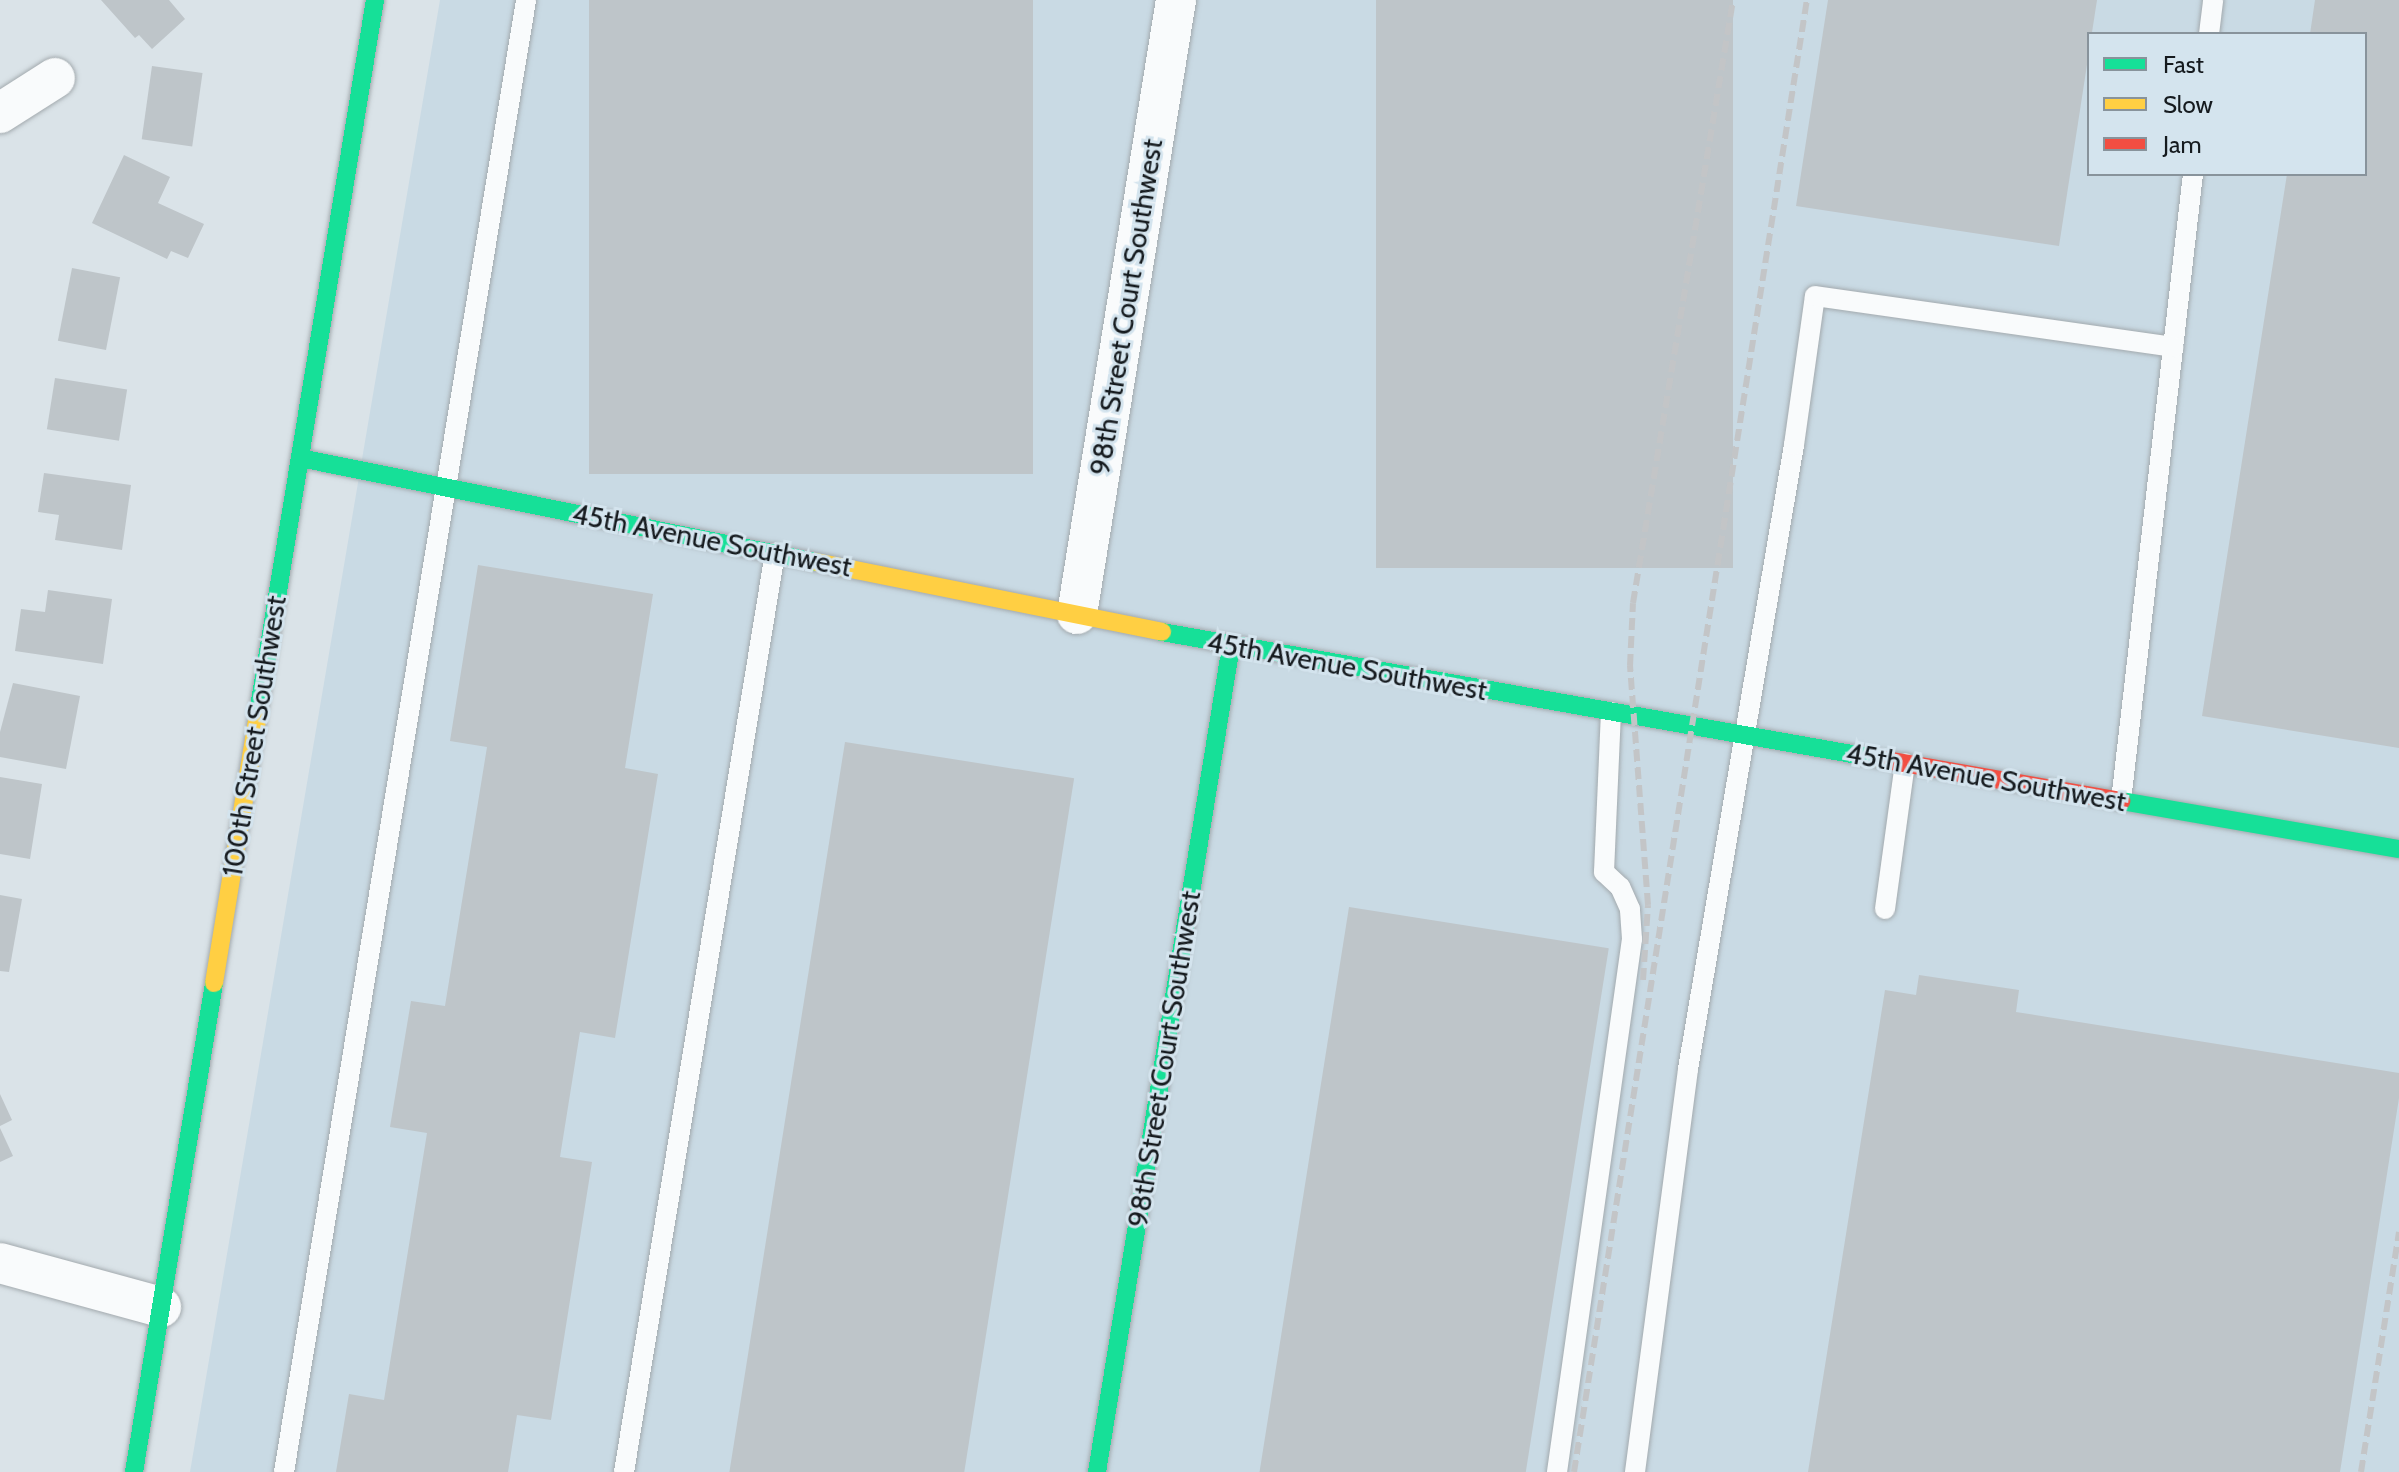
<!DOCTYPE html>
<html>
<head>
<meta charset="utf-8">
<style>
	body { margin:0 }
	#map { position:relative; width:2399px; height:1472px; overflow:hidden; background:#dae3e8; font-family:Cabin,sans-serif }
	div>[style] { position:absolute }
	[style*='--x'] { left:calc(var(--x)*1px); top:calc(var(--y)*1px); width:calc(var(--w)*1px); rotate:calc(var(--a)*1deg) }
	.built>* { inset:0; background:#c9dae4 }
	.building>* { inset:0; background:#bec5c9; transform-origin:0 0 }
	.roads { filter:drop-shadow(0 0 2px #a3aaae) drop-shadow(0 0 2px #a3aaae) }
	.lane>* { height:20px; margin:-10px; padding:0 10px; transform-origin:10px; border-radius:10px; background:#f9fbfc }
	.street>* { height:40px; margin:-20px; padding:0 20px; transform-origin:20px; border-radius:20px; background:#f9fbfc }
	.fast>* { height:18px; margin:-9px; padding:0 9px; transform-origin:9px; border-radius:9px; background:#16e098 }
	.slow>* { height:18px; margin:-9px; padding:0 9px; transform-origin:9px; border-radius:9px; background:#ffcf43 }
	.jam>* { height:18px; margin:-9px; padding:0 9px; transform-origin:9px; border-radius:9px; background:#f24e42 }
	.rail>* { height:6px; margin-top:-3px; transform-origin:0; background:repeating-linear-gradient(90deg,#c3c5c7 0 12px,transparent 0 18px) }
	span { translate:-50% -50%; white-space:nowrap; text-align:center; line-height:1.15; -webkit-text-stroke:6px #d4e4ee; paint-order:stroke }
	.street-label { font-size:28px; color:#151a1e }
	.legend { position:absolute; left:2087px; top:32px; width:280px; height:144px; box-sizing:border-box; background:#d4e4ee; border:2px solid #88939b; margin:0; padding:10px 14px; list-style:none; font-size:24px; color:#151a1e }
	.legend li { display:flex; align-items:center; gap:16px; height:40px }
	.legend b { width:40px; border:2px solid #88939b }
</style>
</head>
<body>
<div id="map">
	<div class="built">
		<i style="clip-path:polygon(evenodd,440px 0,2399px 0,2399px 1472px,190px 1472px,440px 0,2089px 34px,2365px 34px,2365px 174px,2089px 174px,2089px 34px)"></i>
	</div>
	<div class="building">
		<i style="clip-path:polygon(101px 0,169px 0,185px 19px,152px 49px,139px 35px,135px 38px)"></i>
		<i style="left:589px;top:0;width:444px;height:474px"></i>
		<i style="left:1376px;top:0;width:357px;height:568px"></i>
		<i style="clip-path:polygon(1828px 0,2097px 0,2059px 246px,1796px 206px)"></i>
		<i style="clip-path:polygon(2315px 0,2399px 0,2399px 748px,2202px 716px,2287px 174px,2365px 174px,2365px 34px,2310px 34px)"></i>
		<i style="left:152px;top:66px;width:51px;height:74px;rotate:8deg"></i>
		<i style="clip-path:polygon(124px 155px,170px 177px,158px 203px,204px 224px,188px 258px,171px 251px,167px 259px,92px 223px)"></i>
		<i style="left:72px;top:268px;width:49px;height:74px;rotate:11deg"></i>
		<i style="left:55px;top:378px;width:73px;height:52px;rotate:9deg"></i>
		<i style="clip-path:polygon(44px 473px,131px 485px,122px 550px,55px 540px,59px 515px,38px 512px)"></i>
		<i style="clip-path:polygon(478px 565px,653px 594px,625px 768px,658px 774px,615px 1038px,580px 1032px,560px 1157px,592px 1162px,551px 1420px,517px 1415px,508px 1472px,336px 1472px,349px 1394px,384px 1400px,427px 1133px,390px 1127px,411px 1001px,445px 1006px,487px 747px,450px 741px)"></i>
		<i style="clip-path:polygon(48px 590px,112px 599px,103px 664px,15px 651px,21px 609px,45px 612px)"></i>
		<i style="clip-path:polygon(13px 683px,80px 696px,66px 769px,0 757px,0 732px)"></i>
		<i style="left:845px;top:742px;width:232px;height:739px;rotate:9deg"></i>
		<i style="clip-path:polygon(0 777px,42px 784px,30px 859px,0 854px)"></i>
		<i style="clip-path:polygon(0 895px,22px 899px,9px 972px,0 971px)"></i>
		<i style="left:1349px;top:907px;width:263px;height:572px;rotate:9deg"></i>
		<i style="clip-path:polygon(1919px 975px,2019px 990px,2016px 1012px,2399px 1073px,2399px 1098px,2340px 1472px,1808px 1472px,1885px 990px,1916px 995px)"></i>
		<i style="clip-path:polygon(0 1094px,12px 1120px,0 1126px)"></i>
		<i style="clip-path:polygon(0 1128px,13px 1156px,0 1162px)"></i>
	</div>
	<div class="roads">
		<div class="lane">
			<i style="--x:2209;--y:34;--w:34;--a:-83"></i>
			<i style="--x:2121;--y:801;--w:631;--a:-83.45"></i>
			<i style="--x:1885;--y:909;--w:147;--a:-82.2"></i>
			<i style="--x:284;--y:1472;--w:1492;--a:-80.66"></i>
			<i style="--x:624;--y:1472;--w:931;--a:-80.67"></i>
			<i style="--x:1557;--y:1472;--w:538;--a:-81.99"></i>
			<i style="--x:1632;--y:939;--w:30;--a:-94"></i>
			<i style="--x:1630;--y:909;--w:24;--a:-114"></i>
			<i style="--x:1620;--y:887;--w:22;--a:-137"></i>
			<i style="--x:1604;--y:872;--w:160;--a:-87.5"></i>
			<i style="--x:1635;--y:1472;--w:406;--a:-82.5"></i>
			<i style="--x:1688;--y:1069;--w:633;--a:-80.36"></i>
			<i style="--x:1794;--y:445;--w:150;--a:-82"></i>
			<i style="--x:1815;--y:296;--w:362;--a:8.1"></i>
		</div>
		<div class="street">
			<i style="--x:0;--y:113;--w:65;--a:-32.5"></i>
			<i style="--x:1077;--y:614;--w:622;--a:-80.84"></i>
			<i style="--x:0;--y:1263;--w:167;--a:15.3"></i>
		</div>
		<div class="fast">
			<i style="--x:300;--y:458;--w:526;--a:11.4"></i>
			<i style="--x:1162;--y:632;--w:729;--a:10.03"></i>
			<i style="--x:257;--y:719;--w:729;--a:-80.68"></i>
			<i style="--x:2121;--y:801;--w:282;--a:9.8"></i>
			<i style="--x:134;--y:1472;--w:496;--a:-80.7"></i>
			<i style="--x:1097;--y:1472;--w:837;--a:-80.79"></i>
		</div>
		<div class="slow">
			<i style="--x:816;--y:562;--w:353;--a:11.4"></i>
			<i style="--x:214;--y:983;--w:267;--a:-80.7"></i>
		</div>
		<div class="jam">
			<i style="--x:1880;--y:759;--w:245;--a:9.9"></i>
		</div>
	</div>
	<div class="rail">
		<i style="--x:1643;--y:980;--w:75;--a:-86.2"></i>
		<i style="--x:1648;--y:905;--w:240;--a:-94.3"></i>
		<i style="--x:1630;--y:666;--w:63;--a:-87.3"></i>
		<i style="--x:1633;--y:603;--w:611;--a:-80.58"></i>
		<i style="--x:1574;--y:1472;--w:1490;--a:-81.01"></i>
		<i style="--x:2361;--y:1472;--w:243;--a:-81"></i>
	</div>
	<div class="street-label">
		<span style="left:1126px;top:307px;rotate:-81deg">98th Street Court Southwest</span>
		<span style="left:712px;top:540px;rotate:11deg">45th Avenue Southwest</span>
		<span style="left:1347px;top:666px;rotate:10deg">45th Avenue Southwest</span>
		<span style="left:254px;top:736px;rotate:-81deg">100th Street Southwest</span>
		<span style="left:1986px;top:777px;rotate:10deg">45th Avenue Southwest</span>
		<span style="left:1164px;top:1059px;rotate:-81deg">98th Street Court Southwest</span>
	</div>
	<ul class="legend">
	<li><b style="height:10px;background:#16e098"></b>Fast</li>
	<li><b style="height:10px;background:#ffcf43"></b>Slow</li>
	<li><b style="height:10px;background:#f24e42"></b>Jam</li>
	</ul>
</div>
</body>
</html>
